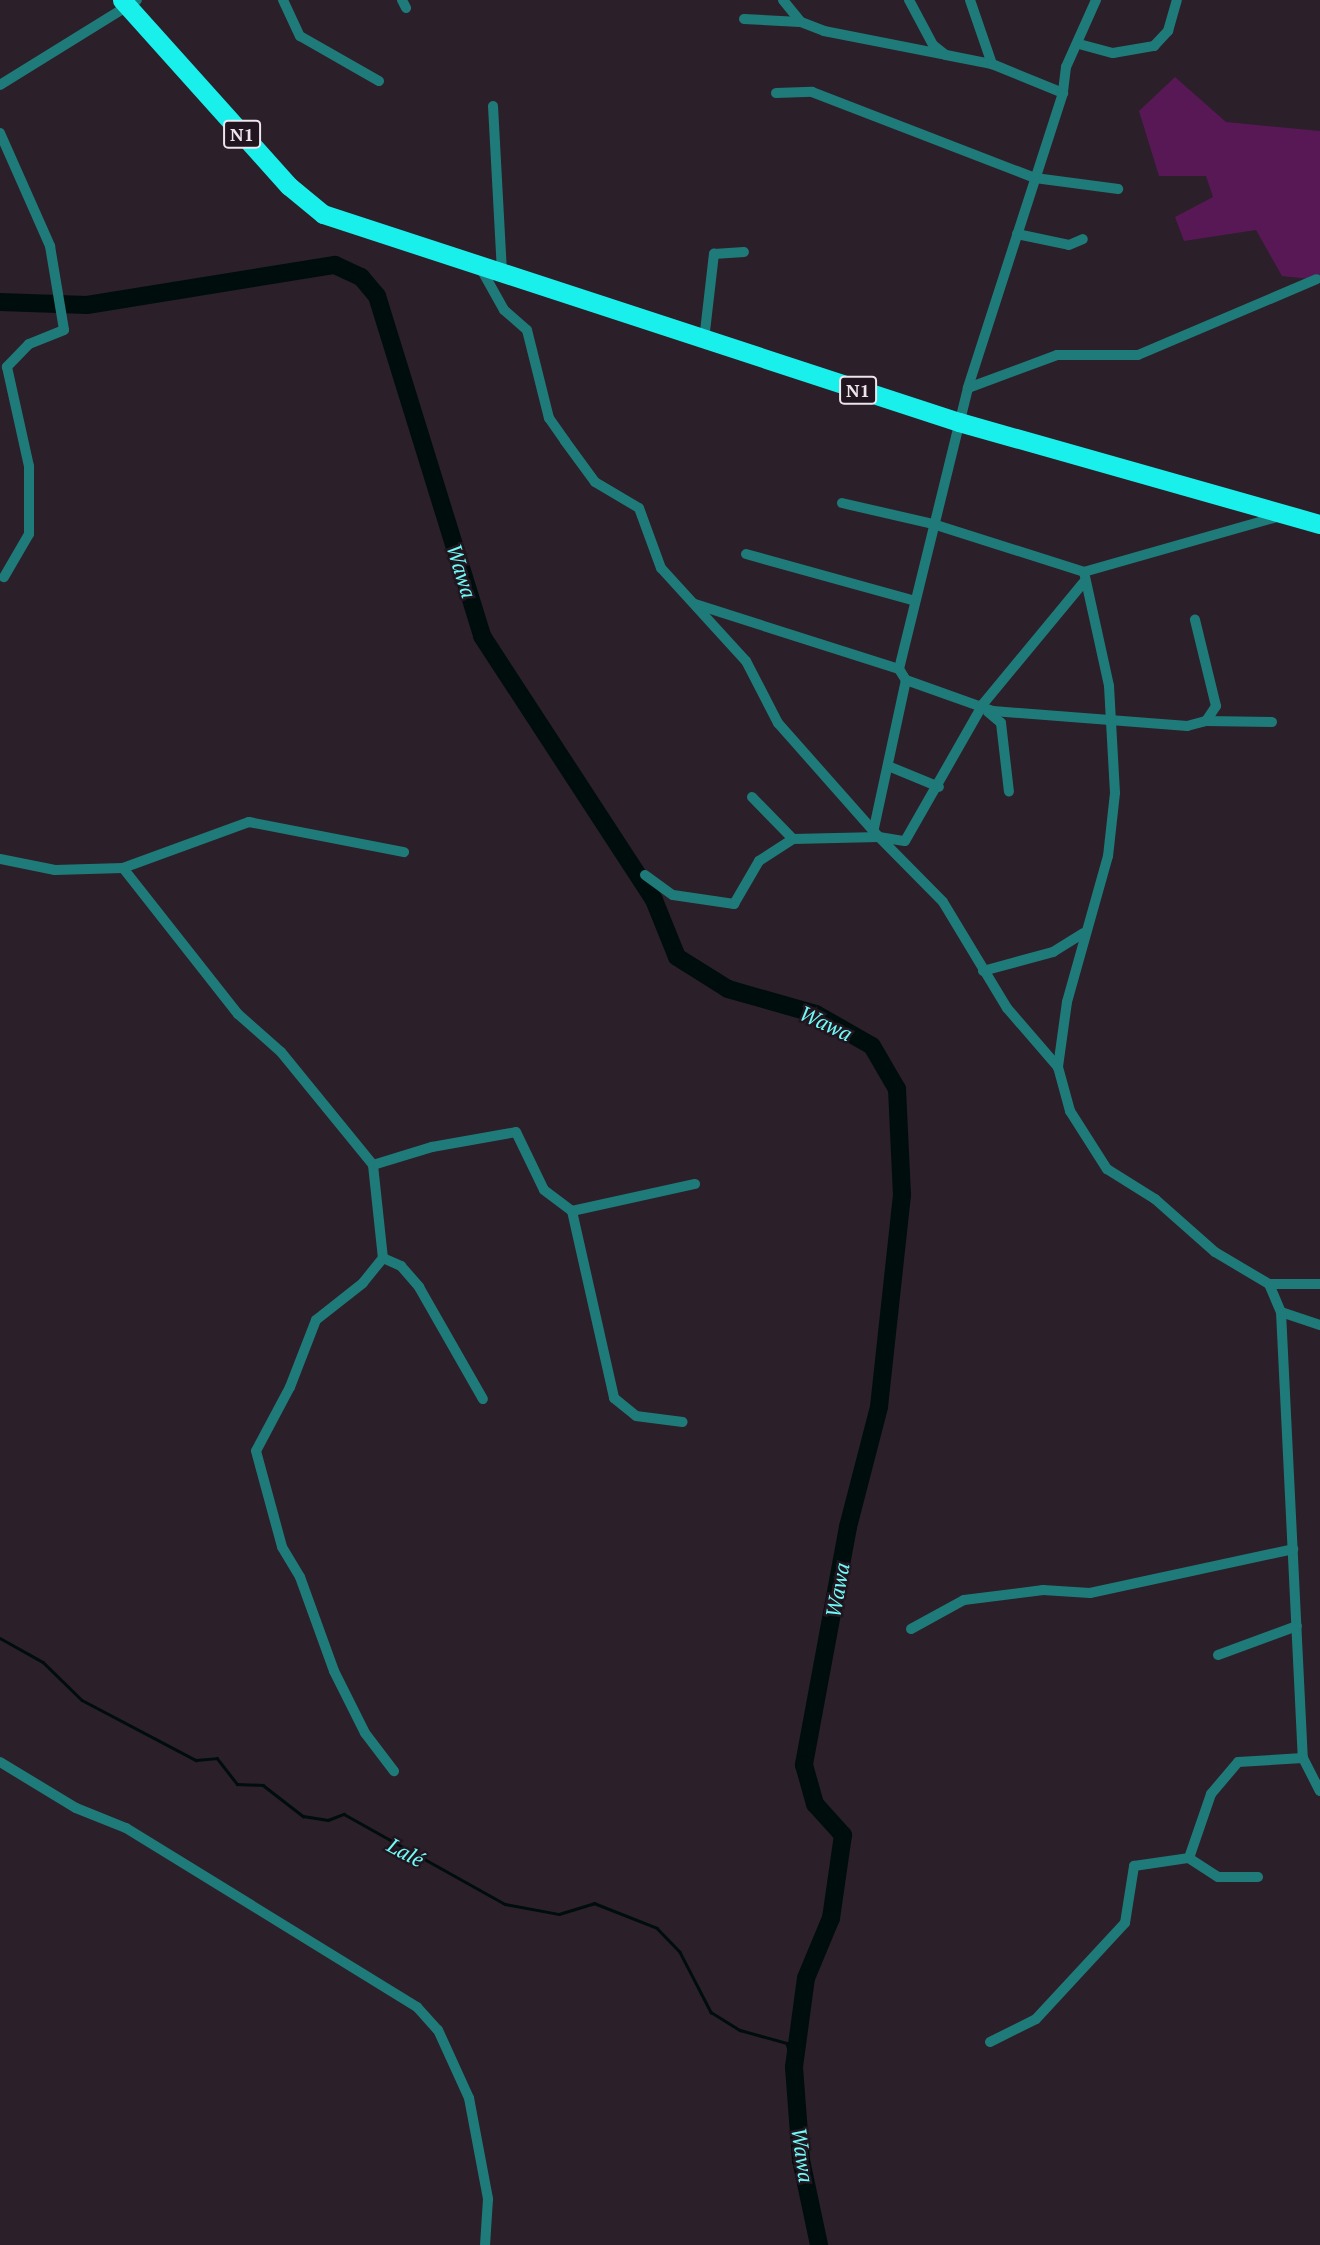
<!DOCTYPE html>
<html>
<head>
<meta charset="utf-8">
<style>
	body { margin:0 }
	#map { position:relative; width:1320px; height:2245px; overflow:hidden; background:#2b1f29; font-family:"PT Serif",serif }
	div>[style] { position:absolute }
	[style*='--x'] { left:calc(var(--x)*1px); top:calc(var(--y)*1px); width:calc(var(--w)*1px); rotate:calc(var(--a)*1deg) }
	.green>* { inset:0; background:#581856 }
	.stream>* { height:2.5px; margin:-1.25px; padding:0 1.25px; transform-origin:1.25px; border-radius:1.25px; background:#000d0d }
	.river>* { height:18px; margin:-9px; padding:0 9px; transform-origin:9px; border-radius:9px; background:#000d0d }
	.street>* { height:10px; margin:-5px; padding:0 5px; transform-origin:5px; border-radius:5px; background:#1f7b79 }
	.highway>* { height:19px; margin:-9.5px; padding:0 9.5px; transform-origin:9.5px; border-radius:9.5px; background:#19f0ec }
	span { translate:-50% -50%; white-space:nowrap; text-align:center; line-height:1.15; -webkit-text-stroke:5px #211620; paint-order:stroke }
	.shield-label span { padding:2px 5px; background:#211620; border:2px solid; border-radius:5px; -webkit-text-stroke-width:0 }
	.shield-label { font-size:18px; color:#ede5ec; font-weight:700 }
	.water-label { font-size:21px; color:#70fcf8; font-style:italic }
</style>
</head>
<body>
<div id="map">
	<div class="green">
		<i style="clip-path:polygon(1175px 77px,1226px 122px,1320px 131px,1320px 280px,1282px 276px,1256px 230px,1184px 241px,1175px 217px,1213px 197px,1206px 176px,1159px 176px,1139px 111px)"></i>
	</div>
	<div class="stream">
		<i style="--x:0;--y:1638;--w:49;--a:29.2"></i>
		<i style="--x:43;--y:1662;--w:54;--a:44.3"></i>
		<i style="--x:82;--y:1700;--w:129;--a:27.8"></i>
		<i style="--x:196;--y:1760;--w:21;--a:-5"></i>
		<i style="--x:217;--y:1758;--w:33;--a:52"></i>
		<i style="--x:237;--y:1784;--w:26;--a:2"></i>
		<i style="--x:263;--y:1785;--w:51;--a:37.8"></i>
		<i style="--x:303;--y:1816;--w:25;--a:9"></i>
		<i style="--x:328;--y:1820;--w:17;--a:-21"></i>
		<i style="--x:344;--y:1814;--w:184;--a:29.2"></i>
		<i style="--x:505;--y:1904;--w:55;--a:10.5"></i>
		<i style="--x:559;--y:1914;--w:37;--a:-17"></i>
		<i style="--x:594;--y:1903;--w:68;--a:21.6"></i>
		<i style="--x:657;--y:1928;--w:33;--a:46"></i>
		<i style="--x:680;--y:1952;--w:68;--a:62.7"></i>
		<i style="--x:711;--y:2012;--w:34;--a:32"></i>
		<i style="--x:740;--y:2030;--w:49;--a:15.5"></i>
		<i style="--x:787;--y:2043;--w:25;--a:74"></i>
	</div>
	<div class="river">
		<i style="--x:0;--y:302;--w:87;--a:2"></i>
		<i style="--x:87;--y:305;--w:251;--a:-9.2"></i>
		<i style="--x:335;--y:265;--w:29;--a:25"></i>
		<i style="--x:361;--y:277;--w:25;--a:50"></i>
		<i style="--x:377;--y:296;--w:356;--a:72.8"></i>
		<i style="--x:482;--y:636;--w:315;--a:56.9"></i>
		<i style="--x:654;--y:900;--w:61;--a:68"></i>
		<i style="--x:677;--y:957;--w:60;--a:32.1"></i>
		<i style="--x:728;--y:989;--w:91;--a:15.9"></i>
		<i style="--x:816;--y:1014;--w:64;--a:29.7"></i>
		<i style="--x:872;--y:1046;--w:50;--a:59.8"></i>
		<i style="--x:897;--y:1089;--w:106;--a:87.3"></i>
		<i style="--x:902;--y:1195;--w:213;--a:96.2"></i>
		<i style="--x:879;--y:1407;--w:124;--a:104.5"></i>
		<i style="--x:848;--y:1527;--w:242;--a:100.5"></i>
		<i style="--x:804;--y:1765;--w:41;--a:74.2"></i>
		<i style="--x:815;--y:1804;--w:42;--a:47.9"></i>
		<i style="--x:843;--y:1835;--w:84;--a:98.2"></i>
		<i style="--x:831;--y:1918;--w:65;--a:112.6"></i>
		<i style="--x:806;--y:1978;--w:90;--a:97.7"></i>
		<i style="--x:794;--y:2067;--w:93;--a:85.7"></i>
		<i style="--x:801;--y:2160;--w:87;--a:78"></i>
	</div>
	<div class="street">
		<i style="--x:283;--y:0;--w:40;--a:65"></i>
		<i style="--x:300;--y:36;--w:91;--a:29.7"></i>
		<i style="--x:402;--y:0;--w:9;--a:63"></i>
		<i style="--x:783;--y:0;--w:28;--a:51"></i>
		<i style="--x:801;--y:22;--w:25;--a:21"></i>
		<i style="--x:824;--y:31;--w:124;--a:11.1"></i>
		<i style="--x:909;--y:0;--w:51;--a:61.9"></i>
		<i style="--x:933;--y:45;--w:16;--a:38"></i>
		<i style="--x:946;--y:55;--w:47;--a:11.1"></i>
		<i style="--x:970;--y:0;--w:68;--a:71"></i>
		<i style="--x:992;--y:64;--w:77;--a:22.2"></i>
		<i style="--x:1096;--y:0;--w:73;--a:114.1"></i>
		<i style="--x:1066;--y:67;--w:26;--a:97"></i>
		<i style="--x:1063;--y:93;--w:310;--a:107.9"></i>
		<i style="--x:968;--y:388;--w:289;--a:103.8"></i>
		<i style="--x:899;--y:669;--w:13;--a:58"></i>
		<i style="--x:906;--y:680;--w:92;--a:19.6"></i>
		<i style="--x:993;--y:711;--w:195;--a:4.4"></i>
		<i style="--x:1187;--y:726;--w:20;--a:-15"></i>
		<i style="--x:1206;--y:721;--w:18;--a:-56"></i>
		<i style="--x:1216;--y:706;--w:89;--a:-103.7"></i>
		<i style="--x:744;--y:19;--w:56;--a:3.1"></i>
		<i style="--x:1079;--y:44;--w:35;--a:15"></i>
		<i style="--x:1113;--y:53;--w:42;--a:-9.7"></i>
		<i style="--x:1154;--y:46;--w:21;--a:-47"></i>
		<i style="--x:1168;--y:31;--w:32;--a:-74"></i>
		<i style="--x:0;--y:85;--w:161;--a:-31.8"></i>
		<i style="--x:776;--y:93;--w:36;--a:-2"></i>
		<i style="--x:812;--y:92;--w:239;--a:21.1"></i>
		<i style="--x:1035;--y:178;--w:84;--a:7.5"></i>
		<i style="--x:493;--y:106;--w:167;--a:86.9"></i>
		<i style="--x:0;--y:133;--w:124;--a:66.1"></i>
		<i style="--x:50;--y:246;--w:85;--a:80.5"></i>
		<i style="--x:64;--y:330;--w:38;--a:158"></i>
		<i style="--x:29;--y:344;--w:32;--a:134"></i>
		<i style="--x:7;--y:367;--w:101;--a:77.5"></i>
		<i style="--x:29;--y:466;--w:68;--a:90"></i>
		<i style="--x:29;--y:534;--w:50;--a:120.2"></i>
		<i style="--x:1017;--y:234;--w:53;--a:11.9"></i>
		<i style="--x:1069;--y:245;--w:15;--a:-23"></i>
		<i style="--x:480;--y:267;--w:49;--a:60.8"></i>
		<i style="--x:504;--y:310;--w:30;--a:41"></i>
		<i style="--x:527;--y:330;--w:91;--a:76"></i>
		<i style="--x:549;--y:418;--w:28;--a:55"></i>
		<i style="--x:565;--y:441;--w:51;--a:53.8"></i>
		<i style="--x:595;--y:482;--w:51;--a:30.6"></i>
		<i style="--x:639;--y:508;--w:64;--a:69.9"></i>
		<i style="--x:661;--y:568;--w:126;--a:47.6"></i>
		<i style="--x:746;--y:661;--w:70;--a:62.7"></i>
		<i style="--x:778;--y:723;--w:152;--a:48.5"></i>
		<i style="--x:879;--y:837;--w:26;--a:9"></i>
		<i style="--x:905;--y:841;--w:158;--a:-60.3"></i>
		<i style="--x:983;--y:704;--w:158;--a:-50.4"></i>
		<i style="--x:704;--y:340;--w:87;--a:-83.4"></i>
		<i style="--x:714;--y:254;--w:30;--a:-4"></i>
		<i style="--x:968;--y:388;--w:95;--a:-20.3"></i>
		<i style="--x:1057;--y:355;--w:81;--a:0"></i>
		<i style="--x:1138;--y:355;--w:194;--a:-23"></i>
		<i style="--x:842;--y:503;--w:93;--a:13"></i>
		<i style="--x:933;--y:524;--w:158;--a:17.6"></i>
		<i style="--x:1277;--y:517;--w:201;--a:164.1"></i>
		<i style="--x:1084;--y:572;--w:117;--a:77.6"></i>
		<i style="--x:1109;--y:686;--w:107;--a:86.8"></i>
		<i style="--x:1115;--y:793;--w:63;--a:96.3"></i>
		<i style="--x:1108;--y:856;--w:152;--a:105.7"></i>
		<i style="--x:1067;--y:1002;--w:66;--a:97.9"></i>
		<i style="--x:1058;--y:1067;--w:46;--a:74.7"></i>
		<i style="--x:1070;--y:1111;--w:69;--a:57.5"></i>
		<i style="--x:1107;--y:1169;--w:57;--a:32"></i>
		<i style="--x:1155;--y:1199;--w:80;--a:41.5"></i>
		<i style="--x:1215;--y:1252;--w:63;--a:30.7"></i>
		<i style="--x:1269;--y:1284;--w:30;--a:67"></i>
		<i style="--x:1281;--y:1312;--w:41;--a:18.4"></i>
		<i style="--x:746;--y:554;--w:175;--a:15.5"></i>
		<i style="--x:695;--y:604;--w:214;--a:17.7"></i>
		<i style="--x:988;--y:712;--w:17;--a:40"></i>
		<i style="--x:1001;--y:723;--w:69;--a:83.4"></i>
		<i style="--x:1206;--y:721;--w:66;--a:0.9"></i>
		<i style="--x:888;--y:766;--w:55;--a:22.4"></i>
		<i style="--x:752;--y:797;--w:59;--a:45.7"></i>
		<i style="--x:874;--y:828;--w:151;--a:-77.8"></i>
		<i style="--x:0;--y:859;--w:56;--a:11.3"></i>
		<i style="--x:55;--y:870;--w:68;--a:-1.7"></i>
		<i style="--x:123;--y:868;--w:134;--a:-20.1"></i>
		<i style="--x:249;--y:822;--w:158;--a:11"></i>
		<i style="--x:123;--y:868;--w:186;--a:51.8"></i>
		<i style="--x:238;--y:1014;--w:57;--a:41.5"></i>
		<i style="--x:281;--y:1052;--w:146;--a:50.8"></i>
		<i style="--x:373;--y:1165;--w:94;--a:83.9"></i>
		<i style="--x:383;--y:1258;--w:32;--a:129"></i>
		<i style="--x:363;--y:1283;--w:60;--a:141.8"></i>
		<i style="--x:316;--y:1320;--w:72;--a:111.2"></i>
		<i style="--x:290;--y:1387;--w:72;--a:118"></i>
		<i style="--x:256;--y:1451;--w:99;--a:74.8"></i>
		<i style="--x:282;--y:1547;--w:35;--a:59"></i>
		<i style="--x:300;--y:1577;--w:100;--a:70.1"></i>
		<i style="--x:334;--y:1671;--w:69;--a:63.4"></i>
		<i style="--x:365;--y:1733;--w:48;--a:52.7"></i>
		<i style="--x:645;--y:875;--w:34;--a:36"></i>
		<i style="--x:673;--y:895;--w:62;--a:8.4"></i>
		<i style="--x:734;--y:904;--w:50;--a:-59.8"></i>
		<i style="--x:759;--y:861;--w:40;--a:-32.9"></i>
		<i style="--x:793;--y:839;--w:86;--a:-1.3"></i>
		<i style="--x:879;--y:837;--w:91;--a:45.4"></i>
		<i style="--x:943;--y:902;--w:124;--a:58.9"></i>
		<i style="--x:1007;--y:1008;--w:78;--a:49.2"></i>
		<i style="--x:983;--y:971;--w:73;--a:-15.2"></i>
		<i style="--x:1053;--y:952;--w:36;--a:-32"></i>
		<i style="--x:373;--y:1165;--w:62;--a:-17"></i>
		<i style="--x:432;--y:1147;--w:85;--a:-10.1"></i>
		<i style="--x:516;--y:1132;--w:64;--a:64.2"></i>
		<i style="--x:544;--y:1190;--w:35;--a:37"></i>
		<i style="--x:572;--y:1211;--w:192;--a:77.3"></i>
		<i style="--x:614;--y:1398;--w:28;--a:39"></i>
		<i style="--x:636;--y:1416;--w:47;--a:7.3"></i>
		<i style="--x:572;--y:1211;--w:126;--a:-12.4"></i>
		<i style="--x:383;--y:1258;--w:20;--a:24"></i>
		<i style="--x:401;--y:1266;--w:28;--a:49"></i>
		<i style="--x:419;--y:1287;--w:129;--a:60.3"></i>
		<i style="--x:1269;--y:1284;--w:51;--a:0"></i>
		<i style="--x:1281;--y:1312;--w:447;--a:87.2"></i>
		<i style="--x:1303;--y:1758;--w:37;--a:63"></i>
		<i style="--x:911;--y:1629;--w:60;--a:-28.7"></i>
		<i style="--x:964;--y:1600;--w:80;--a:-7.2"></i>
		<i style="--x:1043;--y:1590;--w:47;--a:3.7"></i>
		<i style="--x:1090;--y:1593;--w:208;--a:-12.2"></i>
		<i style="--x:1218;--y:1655;--w:84;--a:-20.2"></i>
		<i style="--x:0;--y:1762;--w:89;--a:31.2"></i>
		<i style="--x:76;--y:1808;--w:54;--a:21.8"></i>
		<i style="--x:126;--y:1828;--w:342;--a:31.6"></i>
		<i style="--x:417;--y:2007;--w:31;--a:48"></i>
		<i style="--x:438;--y:2030;--w:75;--a:65.5"></i>
		<i style="--x:469;--y:2098;--w:103;--a:79.3"></i>
		<i style="--x:488;--y:2199;--w:46;--a:93.7"></i>
		<i style="--x:1258;--y:1877;--w:40;--a:180"></i>
		<i style="--x:1218;--y:1877;--w:35;--a:-147"></i>
		<i style="--x:1189;--y:1858;--w:68;--a:-71"></i>
		<i style="--x:1211;--y:1794;--w:42;--a:-49.8"></i>
		<i style="--x:1238;--y:1762;--w:65;--a:-3.5"></i>
		<i style="--x:990;--y:2042;--w:51;--a:-26.6"></i>
		<i style="--x:1036;--y:2019;--w:131;--a:-47.2"></i>
		<i style="--x:1125;--y:1923;--w:58;--a:-81"></i>
		<i style="--x:1134;--y:1866;--w:56;--a:-8.3"></i>
	</div>
	<div class="highway">
		<i style="--x:122;--y:0;--w:250;--a:48.1"></i>
		<i style="--x:289;--y:186;--w:44;--a:39.5"></i>
		<i style="--x:323;--y:214;--w:669;--a:18.11"></i>
		<i style="--x:959;--y:422;--w:375;--a:15.8"></i>
	</div>
	<div class="shield-label">
		<span style="left:242px;top:134px">N1</span>
		<span style="left:858px;top:390px">N1</span>
	</div>
	<div class="water-label">
		<span style="left:462px;top:571px;rotate:73deg">Wawa</span>
		<span style="left:826px;top:1023px;rotate:25deg">Wawa</span>
		<span style="left:837px;top:1590px;rotate:-80deg">Wawa</span>
		<span style="left:406px;top:1852px;rotate:28deg">Lalé</span>
		<span style="left:803px;top:2155px;rotate:82deg">Wawa</span>
	</div>
</div>
</body>
</html>
